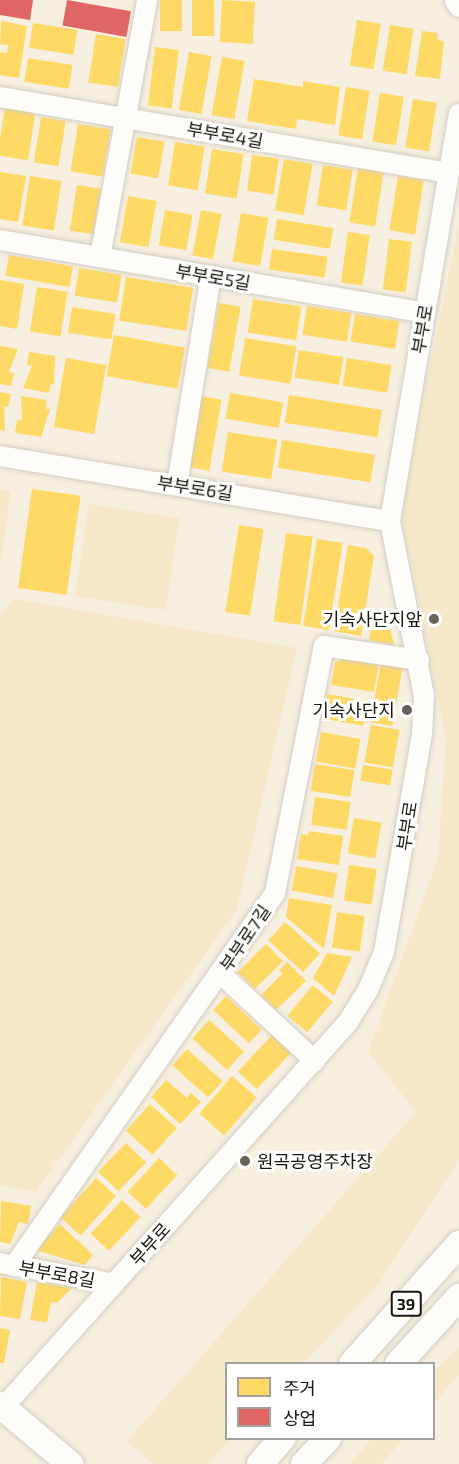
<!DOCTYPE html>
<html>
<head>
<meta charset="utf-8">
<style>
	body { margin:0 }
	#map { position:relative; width:459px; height:1464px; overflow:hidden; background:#f7f0e1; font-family:"Exo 2","Noto Sans KR",sans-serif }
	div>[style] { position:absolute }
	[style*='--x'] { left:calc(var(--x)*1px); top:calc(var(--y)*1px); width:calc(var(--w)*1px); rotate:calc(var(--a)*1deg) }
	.green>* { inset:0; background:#f6e9ca; transform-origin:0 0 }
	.homes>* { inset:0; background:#ffd966; transform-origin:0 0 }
	.shops>* { inset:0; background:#e06666; transform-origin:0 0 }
	.roads { filter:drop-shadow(0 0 2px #d2cdc2) drop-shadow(0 0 2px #d2cdc2) }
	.minor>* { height:20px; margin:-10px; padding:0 10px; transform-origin:10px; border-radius:10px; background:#fefdfa }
	.major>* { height:26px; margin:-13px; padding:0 13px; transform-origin:13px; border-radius:13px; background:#fefdfa }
	.dots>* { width:16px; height:16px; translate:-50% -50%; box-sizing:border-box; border:3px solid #fff; border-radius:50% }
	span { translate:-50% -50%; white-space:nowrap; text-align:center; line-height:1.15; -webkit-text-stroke:6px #fff; paint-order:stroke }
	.shield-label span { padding:2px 4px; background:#fff; border:2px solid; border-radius:4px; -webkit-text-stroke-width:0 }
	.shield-label { font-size:16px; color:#1a160d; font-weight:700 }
	.street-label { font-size:18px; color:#1a160d }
	.poi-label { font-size:18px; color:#1a160d }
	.right { translate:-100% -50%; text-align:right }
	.left { translate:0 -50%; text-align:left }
	.legend { position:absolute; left:225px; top:1362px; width:210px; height:78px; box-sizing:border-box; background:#fff; border:2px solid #a3a29e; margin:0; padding:8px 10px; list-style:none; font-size:18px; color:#1a160d }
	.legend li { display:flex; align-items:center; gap:12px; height:30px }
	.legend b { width:30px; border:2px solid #a3a29e }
</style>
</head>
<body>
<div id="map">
	<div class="green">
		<i style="clip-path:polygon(459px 223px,459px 1160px,375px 1289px,303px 1363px,226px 1364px,226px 1438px,231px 1439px,207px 1464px,153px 1464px,127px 1441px,416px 1112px,368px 1052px,438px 858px,446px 739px,401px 512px)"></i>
		<i style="clip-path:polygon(0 490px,11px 491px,0 569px)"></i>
		<i style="left:89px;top:504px;width:92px;height:93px;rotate:9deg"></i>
		<i style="clip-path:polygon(15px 599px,297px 648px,237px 909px,36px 1192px,0 1185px,0 615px)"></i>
		<i style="clip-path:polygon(459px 1347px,459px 1375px,434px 1404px,434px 1371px)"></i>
		<i style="clip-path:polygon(372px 1439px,404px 1439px,381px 1464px,349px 1464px)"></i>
	</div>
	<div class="homes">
		<i style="left:160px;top:0;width:22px;height:31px"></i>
		<i style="left:192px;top:0;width:22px;height:36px"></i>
		<i style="left:222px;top:0;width:33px;height:42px;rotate:3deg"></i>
		<i style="left:357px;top:20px;width:24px;height:46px;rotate:9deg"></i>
		<i style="clip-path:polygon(1px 21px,27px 26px,19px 78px,0 75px,0 52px,7px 53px,8px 45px,0 44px)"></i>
		<i style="left:33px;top:23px;width:45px;height:25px;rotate:9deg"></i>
		<i style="left:390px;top:25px;width:24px;height:46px;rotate:9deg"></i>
		<i style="clip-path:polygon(422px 31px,438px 33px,437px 39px,444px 42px,440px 79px,415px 76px)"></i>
		<i style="left:96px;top:34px;width:30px;height:49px;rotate:9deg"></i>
		<i style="left:155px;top:47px;width:24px;height:59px;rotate:7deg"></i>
		<i style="left:189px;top:52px;width:23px;height:59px;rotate:10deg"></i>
		<i style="left:222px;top:57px;width:23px;height:59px;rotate:10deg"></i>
		<i style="left:28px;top:58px;width:45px;height:24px;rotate:9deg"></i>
		<i style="clip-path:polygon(254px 79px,303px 87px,303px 81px,340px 87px,335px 125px,297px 119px,296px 129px,247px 121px)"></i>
		<i style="left:346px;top:87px;width:24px;height:49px;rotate:9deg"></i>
		<i style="left:380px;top:93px;width:24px;height:49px;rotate:9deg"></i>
		<i style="left:413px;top:99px;width:24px;height:49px;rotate:9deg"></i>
		<i style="left:5px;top:107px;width:31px;height:49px;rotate:9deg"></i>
		<i style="left:41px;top:117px;width:25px;height:46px;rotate:9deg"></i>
		<i style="left:78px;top:124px;width:33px;height:48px;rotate:9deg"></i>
		<i style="left:137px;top:137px;width:28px;height:37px;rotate:10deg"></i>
		<i style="left:175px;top:142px;width:30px;height:44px;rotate:9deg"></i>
		<i style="left:212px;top:149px;width:32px;height:45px;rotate:9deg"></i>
		<i style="left:252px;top:155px;width:27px;height:36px;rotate:8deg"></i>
		<i style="left:284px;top:159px;width:29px;height:52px;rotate:10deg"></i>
		<i style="left:323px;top:165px;width:30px;height:41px;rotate:9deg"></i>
		<i style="left:358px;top:168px;width:26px;height:55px;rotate:9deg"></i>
		<i style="clip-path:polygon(0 172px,26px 176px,18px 222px,0 219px)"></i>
		<i style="left:30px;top:176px;width:32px;height:50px;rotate:9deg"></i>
		<i style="left:398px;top:176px;width:26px;height:55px;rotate:9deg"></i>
		<i style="left:77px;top:185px;width:24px;height:46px;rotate:9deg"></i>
		<i style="left:128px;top:196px;width:29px;height:47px;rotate:10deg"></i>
		<i style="left:165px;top:210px;width:28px;height:36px;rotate:10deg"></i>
		<i style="left:201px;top:210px;width:21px;height:46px;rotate:11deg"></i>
		<i style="left:241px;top:213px;width:28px;height:49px;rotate:10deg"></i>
		<i style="left:277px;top:219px;width:57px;height:21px;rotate:9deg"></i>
		<i style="left:348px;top:232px;width:22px;height:51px;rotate:8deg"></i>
		<i style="left:389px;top:239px;width:23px;height:51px;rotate:7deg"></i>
		<i style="left:272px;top:249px;width:56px;height:21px;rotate:8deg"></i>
		<i style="left:9px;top:255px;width:65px;height:21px;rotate:10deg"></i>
		<i style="left:79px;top:268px;width:43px;height:28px;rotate:9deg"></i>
		<i style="left:126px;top:277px;width:68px;height:44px;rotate:9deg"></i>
		<i style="clip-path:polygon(0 280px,24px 284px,17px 329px,0 326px)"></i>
		<i style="left:37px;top:287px;width:31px;height:45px;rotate:9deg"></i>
		<i style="left:253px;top:299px;width:49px;height:34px;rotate:9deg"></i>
		<i style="left:219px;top:303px;width:22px;height:66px;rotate:10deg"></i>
		<i style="left:307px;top:306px;width:45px;height:29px;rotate:9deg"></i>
		<i style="left:72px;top:307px;width:44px;height:26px;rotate:9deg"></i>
		<i style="left:355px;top:314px;width:45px;height:28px;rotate:9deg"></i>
		<i style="left:114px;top:335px;width:72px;height:42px;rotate:10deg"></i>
		<i style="left:245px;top:338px;width:52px;height:38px;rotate:9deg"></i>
		<i style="clip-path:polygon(0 346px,18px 349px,9px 372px,14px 373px,11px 386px,0 384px)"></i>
		<i style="left:299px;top:350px;width:45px;height:28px;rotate:9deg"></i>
		<i style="clip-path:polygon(29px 352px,55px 356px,54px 385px,51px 384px,49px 393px,23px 388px,32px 366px,27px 365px)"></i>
		<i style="left:66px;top:358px;width:41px;height:70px;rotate:10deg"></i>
		<i style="left:347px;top:358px;width:45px;height:28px;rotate:9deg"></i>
		<i style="clip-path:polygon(0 392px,11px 394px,8px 407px,4px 406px,5px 431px,0 430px)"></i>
		<i style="left:230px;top:393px;width:54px;height:26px;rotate:10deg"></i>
		<i style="left:289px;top:395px;width:94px;height:28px;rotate:9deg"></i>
		<i style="clip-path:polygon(21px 396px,47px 400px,46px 409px,50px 409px,41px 437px,15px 433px,17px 420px,22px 420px)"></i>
		<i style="left:200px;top:396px;width:22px;height:72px;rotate:10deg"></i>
		<i style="left:228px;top:432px;width:50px;height:40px;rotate:9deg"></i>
		<i style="left:282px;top:440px;width:94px;height:28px;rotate:9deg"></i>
		<i style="left:32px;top:489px;width:49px;height:100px;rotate:8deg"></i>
		<i style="left:239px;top:525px;width:25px;height:88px;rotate:9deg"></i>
		<i style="left:286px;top:533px;width:27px;height:89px;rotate:8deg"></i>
		<i style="left:317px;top:539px;width:26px;height:88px;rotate:9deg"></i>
		<i style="clip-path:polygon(348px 545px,366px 548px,374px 556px,361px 636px,334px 631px)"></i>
		<i style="clip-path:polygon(373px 612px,386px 614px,394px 644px,369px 641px)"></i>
		<i style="clip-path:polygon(345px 658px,379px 663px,374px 692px,331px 685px,335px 662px)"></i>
		<i style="left:381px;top:663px;width:22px;height:60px;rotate:10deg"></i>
		<i style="left:327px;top:694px;width:41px;height:25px;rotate:10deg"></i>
		<i style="left:371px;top:725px;width:29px;height:38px;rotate:10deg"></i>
		<i style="left:321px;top:732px;width:40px;height:30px;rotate:10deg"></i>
		<i style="left:315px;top:764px;width:40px;height:27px;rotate:9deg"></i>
		<i style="left:363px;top:765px;width:30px;height:16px;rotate:9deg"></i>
		<i style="left:315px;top:797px;width:36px;height:28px;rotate:8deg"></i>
		<i style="left:354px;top:818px;width:28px;height:36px;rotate:10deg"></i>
		<i style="clip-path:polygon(309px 831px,343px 836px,339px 865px,297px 859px,301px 834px,308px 835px)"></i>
		<i style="left:349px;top:865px;width:28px;height:36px;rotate:8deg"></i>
		<i style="left:296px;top:866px;width:42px;height:25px;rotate:10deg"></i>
		<i style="clip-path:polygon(289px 898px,332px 905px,324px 949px,286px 917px)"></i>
		<i style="left:337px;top:912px;width:28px;height:36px;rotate:8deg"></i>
		<i style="left:285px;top:922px;width:47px;height:25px;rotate:42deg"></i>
		<i style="left:266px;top:944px;width:24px;height:40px;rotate:45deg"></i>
		<i style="clip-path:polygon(327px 953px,352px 957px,334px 996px,313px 978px)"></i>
		<i style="clip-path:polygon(287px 962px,306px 981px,276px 1010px,261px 995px,282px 974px,279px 970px)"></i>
		<i style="left:313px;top:985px;width:26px;height:40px;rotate:40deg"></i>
		<i style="left:226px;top:996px;width:49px;height:19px;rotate:43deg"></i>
		<i style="left:209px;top:1020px;width:47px;height:25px;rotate:42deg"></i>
		<i style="left:272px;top:1035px;width:26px;height:50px;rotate:43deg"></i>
		<i style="left:187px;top:1049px;width:48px;height:22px;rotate:42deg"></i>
		<i style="left:232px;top:1076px;width:33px;height:50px;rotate:41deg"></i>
		<i style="clip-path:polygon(166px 1080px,187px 1098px,191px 1093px,201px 1102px,180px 1124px,151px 1097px)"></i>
		<i style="left:150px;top:1104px;width:36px;height:36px;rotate:42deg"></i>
		<i style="left:126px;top:1143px;width:28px;height:40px;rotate:44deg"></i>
		<i style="left:159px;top:1158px;width:25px;height:46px;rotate:43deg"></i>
		<i style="left:96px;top:1178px;width:27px;height:53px;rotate:42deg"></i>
		<i style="left:122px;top:1200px;width:25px;height:46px;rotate:43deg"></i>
		<i style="clip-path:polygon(1px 1201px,31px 1206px,28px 1224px,19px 1222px,10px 1244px,0 1242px)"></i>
		<i style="clip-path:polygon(60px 1224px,93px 1255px,85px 1265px,35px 1250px)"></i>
		<i style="clip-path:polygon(1px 1277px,27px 1282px,20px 1319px,0 1316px)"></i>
		<i style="clip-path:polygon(37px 1282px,72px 1288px,57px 1303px,51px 1302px,47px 1322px,30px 1320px)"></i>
		<i style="clip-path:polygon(0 1328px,10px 1330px,4px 1363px,0 1363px)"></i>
	</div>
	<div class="shops">
		<i style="clip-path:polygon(0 0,33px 0,30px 20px,0 15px)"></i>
		<i style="left:67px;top:0;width:65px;height:26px;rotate:10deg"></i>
	</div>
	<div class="roads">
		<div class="minor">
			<i style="--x:455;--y:1;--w:7;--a:56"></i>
			<i style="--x:0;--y:97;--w:455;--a:9.6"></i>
			<i style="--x:0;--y:240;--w:431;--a:9.7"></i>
			<i style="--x:100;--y:257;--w:261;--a:-79.6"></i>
			<i style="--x:0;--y:456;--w:395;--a:9.5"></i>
			<i style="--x:177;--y:485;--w:212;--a:-80.8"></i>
			<i style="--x:221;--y:974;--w:128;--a:42.8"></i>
			<i style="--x:0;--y:1263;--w:116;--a:10.4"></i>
			<i style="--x:14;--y:1266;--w:455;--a:-55"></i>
			<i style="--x:275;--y:893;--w:252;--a:-78.8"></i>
			<i style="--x:324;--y:646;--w:96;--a:8.4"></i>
			<i style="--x:0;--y:1411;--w:522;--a:-48.18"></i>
			<i style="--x:348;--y:1022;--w:38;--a:-58"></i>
			<i style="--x:368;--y:990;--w:41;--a:-67.2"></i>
			<i style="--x:384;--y:952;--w:220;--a:-80.1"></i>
			<i style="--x:422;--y:735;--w:39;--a:-87"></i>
			<i style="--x:424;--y:696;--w:178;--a:-101"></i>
			<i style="--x:390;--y:521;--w:413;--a:-80.4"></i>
		</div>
		<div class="major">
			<i style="--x:352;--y:1364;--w:161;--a:-48.3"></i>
			<i style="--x:398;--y:1364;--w:91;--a:-47.7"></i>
			<i style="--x:0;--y:1405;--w:92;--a:40.1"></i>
			<i style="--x:260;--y:1464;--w:35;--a:-49"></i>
			<i style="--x:304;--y:1464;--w:35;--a:-47"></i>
		</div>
	</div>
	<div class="dots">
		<i style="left:434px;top:619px;background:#676257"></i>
		<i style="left:407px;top:710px;background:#676257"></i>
		<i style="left:245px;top:1161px;background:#676257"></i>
	</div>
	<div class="shield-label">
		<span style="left:406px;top:1304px">39</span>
	</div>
	<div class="street-label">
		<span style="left:225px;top:135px;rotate:10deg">부부로4길</span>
		<span style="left:213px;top:277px;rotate:10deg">부부로5길</span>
		<span style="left:422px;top:329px;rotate:-80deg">부부로</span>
		<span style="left:195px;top:488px;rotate:9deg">부부로6길</span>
		<span style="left:407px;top:826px;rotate:-81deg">부부로</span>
		<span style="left:245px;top:938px;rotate:-56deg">부부로7길</span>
		<span style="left:150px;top:1244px;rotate:-48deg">부부로</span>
		<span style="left:57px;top:1274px;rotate:10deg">부부로8길</span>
	</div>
	<div class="poi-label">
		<span class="right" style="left:422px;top:619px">기숙사단지앞</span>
		<span class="right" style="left:395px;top:710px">기숙사단지</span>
		<span class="left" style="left:257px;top:1161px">원곡공영주차장</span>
	</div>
	<ul class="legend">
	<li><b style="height:16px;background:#ffd966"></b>주거</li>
	<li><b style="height:16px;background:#e06666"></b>상업</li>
	</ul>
</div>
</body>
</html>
